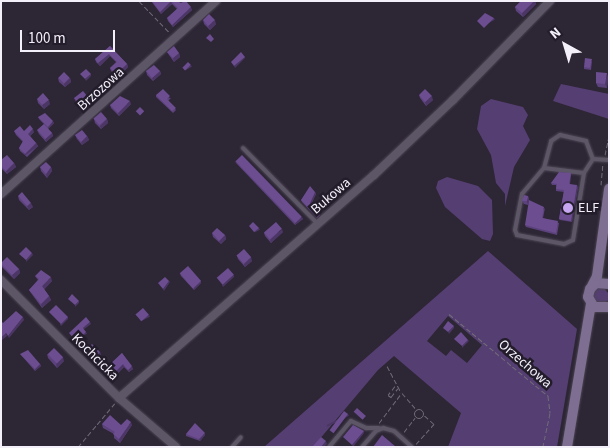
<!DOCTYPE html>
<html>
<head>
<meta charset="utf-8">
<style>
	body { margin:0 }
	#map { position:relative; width:610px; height:448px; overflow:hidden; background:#2d2635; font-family:"Source Sans 3",sans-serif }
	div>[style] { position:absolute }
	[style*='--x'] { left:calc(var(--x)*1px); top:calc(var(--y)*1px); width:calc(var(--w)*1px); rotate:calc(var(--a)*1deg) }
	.green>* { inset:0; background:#553e72 }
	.path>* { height:1px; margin-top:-0.5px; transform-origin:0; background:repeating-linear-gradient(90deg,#716b78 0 5px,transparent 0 7.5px) }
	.path>.ring { margin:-0.5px; padding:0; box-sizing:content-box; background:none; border:1px solid #716b78; border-radius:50% }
	.roads { filter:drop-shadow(0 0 1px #4b4552) drop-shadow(0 0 1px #4b4552) }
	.service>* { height:4px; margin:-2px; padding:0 2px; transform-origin:2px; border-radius:2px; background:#5d5667 }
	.minor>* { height:8px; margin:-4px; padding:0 4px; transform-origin:4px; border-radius:4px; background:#5d5667 }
	.secondary>* { height:10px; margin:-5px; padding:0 5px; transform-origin:5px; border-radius:5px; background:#7d6e92 }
	.wall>* { inset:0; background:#5c427c }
	.shaded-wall>* { inset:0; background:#4b3665; transform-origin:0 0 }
	.building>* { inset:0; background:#6b4d90; transform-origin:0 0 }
	.dots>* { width:14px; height:14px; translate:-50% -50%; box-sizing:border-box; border:2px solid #231d2b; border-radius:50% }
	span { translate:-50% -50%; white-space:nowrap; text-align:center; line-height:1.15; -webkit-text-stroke:5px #231d2b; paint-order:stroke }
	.street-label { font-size:14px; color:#f4f0fa }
	.poi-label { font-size:14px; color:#f4f0fa }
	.left { translate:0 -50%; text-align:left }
	.frame { position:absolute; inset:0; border:2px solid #f4f0fa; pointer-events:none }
	.north { position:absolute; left:540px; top:20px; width:50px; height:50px; -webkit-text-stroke:4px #231d2b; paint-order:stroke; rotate:321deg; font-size:14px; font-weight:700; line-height:20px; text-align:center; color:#f4f0fa }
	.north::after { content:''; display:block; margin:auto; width:18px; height:22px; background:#f4f0fa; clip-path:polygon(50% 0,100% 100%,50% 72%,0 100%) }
	.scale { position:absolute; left:20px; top:30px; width:95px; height:22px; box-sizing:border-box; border:2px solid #f4f0fa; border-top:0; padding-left:6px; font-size:15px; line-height:18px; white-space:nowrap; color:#f4f0fa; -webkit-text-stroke:4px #231d2b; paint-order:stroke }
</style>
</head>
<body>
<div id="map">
	<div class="green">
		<i style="clip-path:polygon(561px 84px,609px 94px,609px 119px,553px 101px)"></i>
		<i style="clip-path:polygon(491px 99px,523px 107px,528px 115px,523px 126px,530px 140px,514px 167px,505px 206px,505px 194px,496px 183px,491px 155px,477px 129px,481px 106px)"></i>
		<i style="clip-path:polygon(447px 177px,478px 186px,492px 200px,493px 234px,490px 241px,482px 239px,445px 207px,436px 188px,438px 181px)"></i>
		<i style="clip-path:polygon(evenodd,488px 251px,577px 329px,557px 447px,448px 447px,461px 413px,394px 356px,378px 370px,313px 447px,264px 447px,488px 251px,448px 316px,482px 345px,467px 363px,451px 350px,446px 356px,427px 341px,448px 316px)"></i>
		<i style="clip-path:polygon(602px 286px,609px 294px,609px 300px,601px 305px,593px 298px,593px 291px)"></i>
	</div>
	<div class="path">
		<i style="--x:139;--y:1;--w:45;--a:45.9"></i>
		<i style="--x:605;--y:155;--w:19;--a:-78"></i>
		<i style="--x:601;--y:185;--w:21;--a:-85"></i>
		<i style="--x:449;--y:314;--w:129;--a:39.6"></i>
		<i style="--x:548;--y:396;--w:17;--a:83"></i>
		<i style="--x:550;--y:413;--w:35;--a:102"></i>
		<i style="--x:387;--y:366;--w:30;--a:62"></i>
		<i style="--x:395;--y:386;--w:11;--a:128"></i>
		<i style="--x:388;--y:395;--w:4;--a:34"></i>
		<i style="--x:391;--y:397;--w:11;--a:-52"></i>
		<i class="ring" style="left:414.5px;top:409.5px;width:8px;height:8px"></i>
		<i style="--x:379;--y:423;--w:38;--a:-53"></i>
		<i style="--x:402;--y:393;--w:23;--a:49"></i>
		<i style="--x:404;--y:432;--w:18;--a:-52"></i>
		<i style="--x:416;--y:444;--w:27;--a:-48"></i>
		<i style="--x:434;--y:424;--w:13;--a:-138"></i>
		<i style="--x:78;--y:447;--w:57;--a:-49.9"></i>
	</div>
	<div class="roads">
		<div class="service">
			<i style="--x:243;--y:148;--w:107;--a:45.4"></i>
			<i style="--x:593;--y:159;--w:17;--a:123"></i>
			<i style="--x:584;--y:173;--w:68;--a:99.3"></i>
			<i style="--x:573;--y:240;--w:10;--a:156"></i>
			<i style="--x:564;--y:244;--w:48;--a:-169.2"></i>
			<i style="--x:517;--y:235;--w:5;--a:-112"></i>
			<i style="--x:515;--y:230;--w:37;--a:-79"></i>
			<i style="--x:522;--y:194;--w:34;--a:-50"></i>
			<i style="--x:544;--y:168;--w:28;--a:-75"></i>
			<i style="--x:551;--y:141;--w:11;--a:-34"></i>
			<i style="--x:560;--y:135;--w:27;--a:13"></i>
			<i style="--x:586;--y:141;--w:19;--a:69"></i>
			<i style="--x:593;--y:159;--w:16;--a:4"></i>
			<i style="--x:544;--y:168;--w:40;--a:7.1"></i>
			<i style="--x:232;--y:447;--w:13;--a:-48"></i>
			<i style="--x:329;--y:447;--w:34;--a:-50"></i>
			<i style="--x:351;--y:421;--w:17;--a:25"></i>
			<i style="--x:366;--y:428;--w:13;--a:0"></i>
			<i style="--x:362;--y:447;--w:21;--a:-49"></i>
			<i style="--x:376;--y:431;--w:8;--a:-23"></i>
			<i style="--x:383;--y:428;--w:11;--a:15"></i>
			<i style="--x:394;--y:431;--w:24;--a:42"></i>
		</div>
		<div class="minor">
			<i style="--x:1;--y:194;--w:289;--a:-41.9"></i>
			<i style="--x:1;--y:280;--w:167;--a:45"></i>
			<i style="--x:119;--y:398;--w:75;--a:40.7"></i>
			<i style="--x:119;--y:398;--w:339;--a:-41.2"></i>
			<i style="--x:374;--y:175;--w:109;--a:-43.5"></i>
			<i style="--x:453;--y:100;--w:139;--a:-45.6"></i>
		</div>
		<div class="secondary">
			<i style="--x:609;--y:284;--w:13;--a:-176"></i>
			<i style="--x:596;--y:283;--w:8;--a:135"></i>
			<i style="--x:590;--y:289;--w:8;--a:104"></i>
			<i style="--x:588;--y:297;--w:12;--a:59"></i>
			<i style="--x:594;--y:307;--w:15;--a:0"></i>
			<i style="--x:592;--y:286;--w:11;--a:-63"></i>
			<i style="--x:597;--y:276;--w:88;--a:-82.1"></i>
			<i style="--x:567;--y:447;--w:145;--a:-80.5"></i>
		</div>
	</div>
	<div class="wall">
		<i style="clip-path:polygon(151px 1px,178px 1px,192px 10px,173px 27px,168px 21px,167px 18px,177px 9px,172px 4px,161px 14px)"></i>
		<i style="clip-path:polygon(521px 1px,535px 1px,536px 4px,523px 17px,516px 11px,515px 7px)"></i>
		<i style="clip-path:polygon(203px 20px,216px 24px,210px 30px,204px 24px)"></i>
		<i style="clip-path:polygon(110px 46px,127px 64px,128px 67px,118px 77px,111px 71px,110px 68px,116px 62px,110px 56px,100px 66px,96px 62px,95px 59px)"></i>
		<i style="clip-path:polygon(167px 52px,179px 53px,180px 57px,174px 62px,169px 55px)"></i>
		<i style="clip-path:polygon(592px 61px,591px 70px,584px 69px,584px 67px)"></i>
		<i style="clip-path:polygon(146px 71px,160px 71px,161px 74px,153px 81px,147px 75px)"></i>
		<i style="clip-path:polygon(608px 77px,607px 88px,598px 87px,596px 83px)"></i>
		<i style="clip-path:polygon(58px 78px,70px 78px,71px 82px,65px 87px,59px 82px)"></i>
		<i style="clip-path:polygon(156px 95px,171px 98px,168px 101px,176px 110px,173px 113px,156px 97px)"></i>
		<i style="clip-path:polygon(419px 95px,433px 100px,426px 106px,420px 98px)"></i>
		<i style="clip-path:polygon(74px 98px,89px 100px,81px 108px,76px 102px)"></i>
		<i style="clip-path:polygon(37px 99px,50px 104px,44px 109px,38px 103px)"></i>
		<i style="clip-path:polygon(131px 104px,119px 116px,111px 108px,110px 105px)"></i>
		<i style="clip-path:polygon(38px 117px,54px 123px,48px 129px,52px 133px,53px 136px,46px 142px,39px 134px,37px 130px,44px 124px,39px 119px)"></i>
		<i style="clip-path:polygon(94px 119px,107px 119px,108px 123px,101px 129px,95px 123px)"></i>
		<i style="clip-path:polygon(14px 131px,24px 131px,34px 132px,30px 136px,36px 143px,38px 146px,27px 157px,20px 151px,19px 148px,23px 142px,16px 135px)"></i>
		<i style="clip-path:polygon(75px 135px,87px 136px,89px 140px,82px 145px,77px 139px)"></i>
		<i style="clip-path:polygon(1px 160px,14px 163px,16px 167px,7px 174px,1px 168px)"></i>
		<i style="clip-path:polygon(235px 161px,303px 219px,295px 225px,236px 163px)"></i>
		<i style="clip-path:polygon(40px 167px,51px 167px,52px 171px,47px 178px,41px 171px)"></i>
		<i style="clip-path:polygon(571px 173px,571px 175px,570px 184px,578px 187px,572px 222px,560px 220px,559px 219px,564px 192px,556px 191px,556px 185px,552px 185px,551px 183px)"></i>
		<i style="clip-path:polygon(315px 192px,316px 194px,311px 204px,319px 213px,320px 215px,317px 218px,302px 202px,301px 200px)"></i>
		<i style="clip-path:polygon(18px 196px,33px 207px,29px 210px,19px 200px)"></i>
		<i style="clip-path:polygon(528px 196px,529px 199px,528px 205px,524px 204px,522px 201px)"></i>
		<i style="clip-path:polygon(545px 208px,543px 218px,559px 223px,557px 235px,526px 227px,525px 225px)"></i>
		<i style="clip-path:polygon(283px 232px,271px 243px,265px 236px,264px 233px)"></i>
		<i style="clip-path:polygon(212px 233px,225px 235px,226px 239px,221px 244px,213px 237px)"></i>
		<i style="clip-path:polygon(237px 256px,252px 261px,245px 267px,238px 259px)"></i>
		<i style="clip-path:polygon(1px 263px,19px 269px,20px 273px,14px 279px,2px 267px)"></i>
		<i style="clip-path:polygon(180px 274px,201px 283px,194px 290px,181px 276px)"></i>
		<i style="clip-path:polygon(35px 276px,52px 281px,44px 289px,49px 296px,51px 300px,42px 308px,31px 293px,29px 290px,38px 280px)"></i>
		<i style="clip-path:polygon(86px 350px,100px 352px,101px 356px,95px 361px,88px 354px)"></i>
		<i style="clip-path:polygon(122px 353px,133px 369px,129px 372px,124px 367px,112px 379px,106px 372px,105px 369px)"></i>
		<i style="clip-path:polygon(20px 354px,40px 364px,41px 366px,35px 371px,21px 355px)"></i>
		<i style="clip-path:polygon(47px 354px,64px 361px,57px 368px,48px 358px)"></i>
		<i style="clip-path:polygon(102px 424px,121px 425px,132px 425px,120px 443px,114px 438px,114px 434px,103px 428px)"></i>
		<i style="clip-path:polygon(186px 434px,205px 435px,200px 441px,186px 436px)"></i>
	</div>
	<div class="shaded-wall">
		<i style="clip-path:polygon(171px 1px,172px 4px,161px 14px,160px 12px)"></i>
		<i style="clip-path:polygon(534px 1px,535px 1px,536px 4px,523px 17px,522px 13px)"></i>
		<i style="clip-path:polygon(191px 7px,192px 10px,173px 27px,172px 25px)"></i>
		<i style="left:494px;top:18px;width:2px;height:14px;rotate:63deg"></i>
		<i style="clip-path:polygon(215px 20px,216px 24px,210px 30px,208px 26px)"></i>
		<i style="clip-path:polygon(179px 53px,180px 57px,174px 62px,173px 58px)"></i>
		<i style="clip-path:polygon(109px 54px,110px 56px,100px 66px,98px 63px)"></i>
		<i style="clip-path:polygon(245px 57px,245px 58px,235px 68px,234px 66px)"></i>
		<i style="clip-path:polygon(127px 64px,128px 67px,118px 77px,116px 74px)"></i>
		<i style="left:191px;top:65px;width:2px;height:8px;rotate:63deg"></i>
		<i style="clip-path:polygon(160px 71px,161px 74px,153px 81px,152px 78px)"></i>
		<i style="clip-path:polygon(607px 73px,608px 77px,607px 88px,605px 84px)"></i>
		<i style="clip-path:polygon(91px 74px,91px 76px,86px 81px,85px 79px)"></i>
		<i style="clip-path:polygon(70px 78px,71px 82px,65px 87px,64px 84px)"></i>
		<i style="clip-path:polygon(432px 96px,433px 100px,426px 106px,425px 102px)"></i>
		<i style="clip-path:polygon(88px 97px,89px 100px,81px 108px,80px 104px)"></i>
		<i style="clip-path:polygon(49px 100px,50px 104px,44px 109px,42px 105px)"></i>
		<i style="clip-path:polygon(130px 101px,131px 104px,119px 116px,118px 113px)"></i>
		<i style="clip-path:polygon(107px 119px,108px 123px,101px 129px,100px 126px)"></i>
		<i style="clip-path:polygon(53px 121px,54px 123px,48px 129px,48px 127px)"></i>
		<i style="clip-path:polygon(33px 129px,34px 132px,29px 137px,28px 134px)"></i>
		<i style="clip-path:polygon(52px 133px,53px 136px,46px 142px,45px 139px)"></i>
		<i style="clip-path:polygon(87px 136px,89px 140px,82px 145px,81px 142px)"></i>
		<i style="left:36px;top:143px;width:4px;height:16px;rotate:56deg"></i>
		<i style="clip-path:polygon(14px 163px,16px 167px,7px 174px,6px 171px)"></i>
		<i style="clip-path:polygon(51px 167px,52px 171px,47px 178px,46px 174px)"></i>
		<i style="clip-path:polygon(577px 185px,578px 187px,572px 222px,571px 221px)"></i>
		<i style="clip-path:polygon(315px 192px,316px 194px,311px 205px,310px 203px)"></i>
		<i style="clip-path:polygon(528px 196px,529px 199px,528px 205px,527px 201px)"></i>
		<i style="clip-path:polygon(31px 203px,33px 207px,29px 210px,27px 206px)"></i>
		<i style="clip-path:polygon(302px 217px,303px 219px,295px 225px,295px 223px)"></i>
		<i style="left:259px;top:228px;width:2px;height:6px;rotate:63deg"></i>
		<i style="clip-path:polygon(282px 229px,283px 232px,271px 243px,270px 240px)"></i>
		<i style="clip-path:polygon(225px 235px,226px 239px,221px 244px,219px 241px)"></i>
		<i style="clip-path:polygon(32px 253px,33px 255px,26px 262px,26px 260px)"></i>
		<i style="clip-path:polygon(251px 257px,252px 261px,245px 267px,244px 264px)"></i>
		<i style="clip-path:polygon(19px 269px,20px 273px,14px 279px,12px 275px)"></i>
		<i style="clip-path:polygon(234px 275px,234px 277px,223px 287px,222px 285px)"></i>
		<i style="clip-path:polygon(51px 277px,52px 281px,44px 290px,42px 286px)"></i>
		<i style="clip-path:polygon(169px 281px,170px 282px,164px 291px,163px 289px)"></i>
		<i style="clip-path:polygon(201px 281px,201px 283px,194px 290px,194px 288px)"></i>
		<i style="clip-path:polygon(49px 296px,51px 300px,42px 308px,41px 304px)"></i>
		<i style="clip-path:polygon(79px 301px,79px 303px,75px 307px,75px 305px)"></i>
		<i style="left:149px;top:315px;width:2px;height:10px;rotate:63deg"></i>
		<i style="clip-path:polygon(23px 317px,24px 320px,9px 338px,8px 336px)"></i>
		<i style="clip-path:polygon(68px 317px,68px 319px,61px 326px,60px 324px)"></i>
		<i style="clip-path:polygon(90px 322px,91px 324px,83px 330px,83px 328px)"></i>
		<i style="clip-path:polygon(454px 326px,454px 328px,449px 334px,448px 332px)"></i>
		<i style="left:86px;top:332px;width:2px;height:13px;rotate:63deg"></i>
		<i style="clip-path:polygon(6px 333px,7px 336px,1px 341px,1px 338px)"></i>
		<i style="clip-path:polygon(468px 340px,469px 341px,462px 348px,462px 346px)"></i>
		<i style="clip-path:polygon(100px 352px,101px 356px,95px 361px,94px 358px)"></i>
		<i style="clip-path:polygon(63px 357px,64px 361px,57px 368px,56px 364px)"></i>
		<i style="clip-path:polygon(40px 364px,41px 366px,35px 371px,35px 369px)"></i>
		<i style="clip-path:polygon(123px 364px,124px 367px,112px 379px,111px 376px)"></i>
		<i style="clip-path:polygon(132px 366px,133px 369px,129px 372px,128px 370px)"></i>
		<i style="left:348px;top:414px;width:2px;height:24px;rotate:63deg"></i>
		<i style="clip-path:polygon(131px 422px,132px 425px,120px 443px,119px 439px)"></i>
		<i style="clip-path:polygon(364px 431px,364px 433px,353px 447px,352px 445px)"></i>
		<i style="clip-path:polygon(205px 433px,205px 435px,200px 441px,199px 439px)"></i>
		<i style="clip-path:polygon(326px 441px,327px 444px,324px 447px,321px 447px)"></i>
	</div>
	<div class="building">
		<i style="clip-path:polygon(152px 1px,171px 1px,160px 12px)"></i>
		<i style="clip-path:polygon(171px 1px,178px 1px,180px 3px,186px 1px,191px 7px,172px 25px,167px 18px,178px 8px)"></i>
		<i style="clip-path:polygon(521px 1px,534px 1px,522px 13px,515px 7px)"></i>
		<i style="clip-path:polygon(485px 13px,494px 18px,484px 28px,477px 21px)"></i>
		<i style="clip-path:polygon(209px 14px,215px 20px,208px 26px,203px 20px)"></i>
		<i style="clip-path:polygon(210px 34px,214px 39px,211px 42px,206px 38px)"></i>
		<i style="clip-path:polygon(110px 46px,127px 64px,116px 74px,110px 68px,117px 62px,109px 54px,98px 63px,95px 59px)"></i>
		<i style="clip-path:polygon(174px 46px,179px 53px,173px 58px,167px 52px)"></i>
		<i style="clip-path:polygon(241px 52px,245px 57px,234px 66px,231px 62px)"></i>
		<i style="clip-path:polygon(585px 58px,592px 59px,590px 68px,584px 67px)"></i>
		<i style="left:188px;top:62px;width:4px;height:8px;rotate:45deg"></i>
		<i style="clip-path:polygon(154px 65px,160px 71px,152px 78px,146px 71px)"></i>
		<i style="clip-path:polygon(86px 69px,91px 74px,85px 79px,80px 74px)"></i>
		<i style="left:64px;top:72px;width:8px;height:8px;rotate:45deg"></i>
		<i style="clip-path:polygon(596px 72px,607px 73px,605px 84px,596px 83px)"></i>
		<i style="clip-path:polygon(163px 89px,170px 96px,167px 99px,176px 108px,172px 111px,156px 95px)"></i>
		<i style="clip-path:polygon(425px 89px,432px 96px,425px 102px,419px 95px)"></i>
		<i style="clip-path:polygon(83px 91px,88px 97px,80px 104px,74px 98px)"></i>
		<i style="clip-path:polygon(43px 93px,49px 100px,42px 105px,37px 99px)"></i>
		<i style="clip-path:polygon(120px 96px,130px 101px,118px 113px,110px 105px)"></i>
		<i style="left:140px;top:107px;width:6px;height:6px;rotate:45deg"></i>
		<i style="left:101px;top:112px;width:9px;height:10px;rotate:49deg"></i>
		<i style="clip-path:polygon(45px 113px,53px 121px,48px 127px,38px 117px)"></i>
		<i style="left:44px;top:124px;width:12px;height:9px;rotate:48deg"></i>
		<i style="clip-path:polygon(30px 125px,33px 129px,28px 134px,36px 143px,25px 154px,19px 148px,23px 141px,14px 131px,20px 126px,24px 131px)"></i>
		<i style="clip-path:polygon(82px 130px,87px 136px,81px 142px,75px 135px)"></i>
		<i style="clip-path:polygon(7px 155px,14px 163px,6px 171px,1px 166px,1px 160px)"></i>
		<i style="left:242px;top:155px;width:86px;height:9px;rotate:46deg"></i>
		<i style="clip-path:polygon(46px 162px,51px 167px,46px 174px,40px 167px)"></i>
		<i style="clip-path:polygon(559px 172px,571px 173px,569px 184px,577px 185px,571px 221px,559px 219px,564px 190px,556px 189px,557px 184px,551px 183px)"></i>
		<i style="clip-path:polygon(310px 186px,315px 192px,310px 203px,319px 213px,316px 216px,301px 200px)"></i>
		<i style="clip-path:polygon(22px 192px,31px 203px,27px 206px,18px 196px)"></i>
		<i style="clip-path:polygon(524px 195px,528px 196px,527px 201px,522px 201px)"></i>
		<i style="clip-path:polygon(529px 200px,544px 207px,542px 218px,558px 221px,556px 233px,525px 225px)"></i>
		<i style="clip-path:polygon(253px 222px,259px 228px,254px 232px,249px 226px)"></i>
		<i style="left:276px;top:222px;width:9px;height:16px;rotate:49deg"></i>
		<i style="clip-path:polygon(217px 228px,225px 235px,219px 241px,212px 233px)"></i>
		<i style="clip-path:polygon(26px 247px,32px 253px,26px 260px,19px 254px)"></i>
		<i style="left:244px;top:249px;width:11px;height:10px;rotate:49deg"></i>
		<i style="clip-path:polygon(7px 257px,19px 269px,12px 275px,1px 264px,1px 263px)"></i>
		<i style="left:188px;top:266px;width:20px;height:11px;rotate:49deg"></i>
		<i style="left:228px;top:268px;width:9px;height:15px;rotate:49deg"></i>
		<i style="clip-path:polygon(41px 270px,51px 277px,42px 286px,49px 296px,41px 304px,29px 290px,39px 279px,35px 276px)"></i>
		<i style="clip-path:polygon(165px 277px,169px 281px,163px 289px,158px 283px)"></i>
		<i style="clip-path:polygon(72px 294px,79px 301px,75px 305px,68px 299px)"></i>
		<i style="left:56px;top:305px;width:17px;height:10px;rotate:45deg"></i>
		<i style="left:143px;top:308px;width:9px;height:10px;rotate:49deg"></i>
		<i style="clip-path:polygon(16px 311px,23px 317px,8px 336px,6px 333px,1px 338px,1px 321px,3px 323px)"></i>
		<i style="clip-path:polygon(86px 317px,90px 322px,83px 328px,86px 332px,76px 341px,69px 333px)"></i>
		<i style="clip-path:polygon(448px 321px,454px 326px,448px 332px,443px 328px)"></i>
		<i style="clip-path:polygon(461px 332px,468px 340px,462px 346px,454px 339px)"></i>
		<i style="left:92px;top:344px;width:11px;height:8px;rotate:45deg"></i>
		<i style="left:54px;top:348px;width:13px;height:9px;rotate:45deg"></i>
		<i style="clip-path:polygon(28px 350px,40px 364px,35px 369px,20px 354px)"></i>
		<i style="clip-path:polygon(122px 353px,132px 366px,128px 370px,123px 364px,111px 376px,105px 369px)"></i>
		<i style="left:357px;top:408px;width:12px;height:5px;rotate:42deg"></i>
		<i style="left:344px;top:411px;width:5px;height:24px;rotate:37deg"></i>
		<i style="clip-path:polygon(110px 415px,121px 425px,127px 419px,131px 422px,119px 439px,113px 434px,115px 432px,102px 424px)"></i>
		<i style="clip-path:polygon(195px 423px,205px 433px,199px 439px,186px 434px)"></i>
		<i style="clip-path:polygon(353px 425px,364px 431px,352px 445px,343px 437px)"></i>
		<i style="clip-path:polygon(382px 435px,396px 447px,373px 447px)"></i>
		<i style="clip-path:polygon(321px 437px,326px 441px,321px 447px,312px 447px)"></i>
	</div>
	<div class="dots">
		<i style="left:568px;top:208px;background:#c6a6f0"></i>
	</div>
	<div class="street-label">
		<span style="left:101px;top:89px;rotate:-42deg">Brzozowa</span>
		<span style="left:331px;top:196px;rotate:-41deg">Bukowa</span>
		<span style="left:95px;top:357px;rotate:45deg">Kochcicka</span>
		<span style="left:525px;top:364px;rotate:41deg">Orzechowa</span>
	</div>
	<div class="poi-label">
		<span class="left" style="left:578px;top:208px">ELF</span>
	</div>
	<div class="frame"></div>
	<div class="north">N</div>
	<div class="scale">100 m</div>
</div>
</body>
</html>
